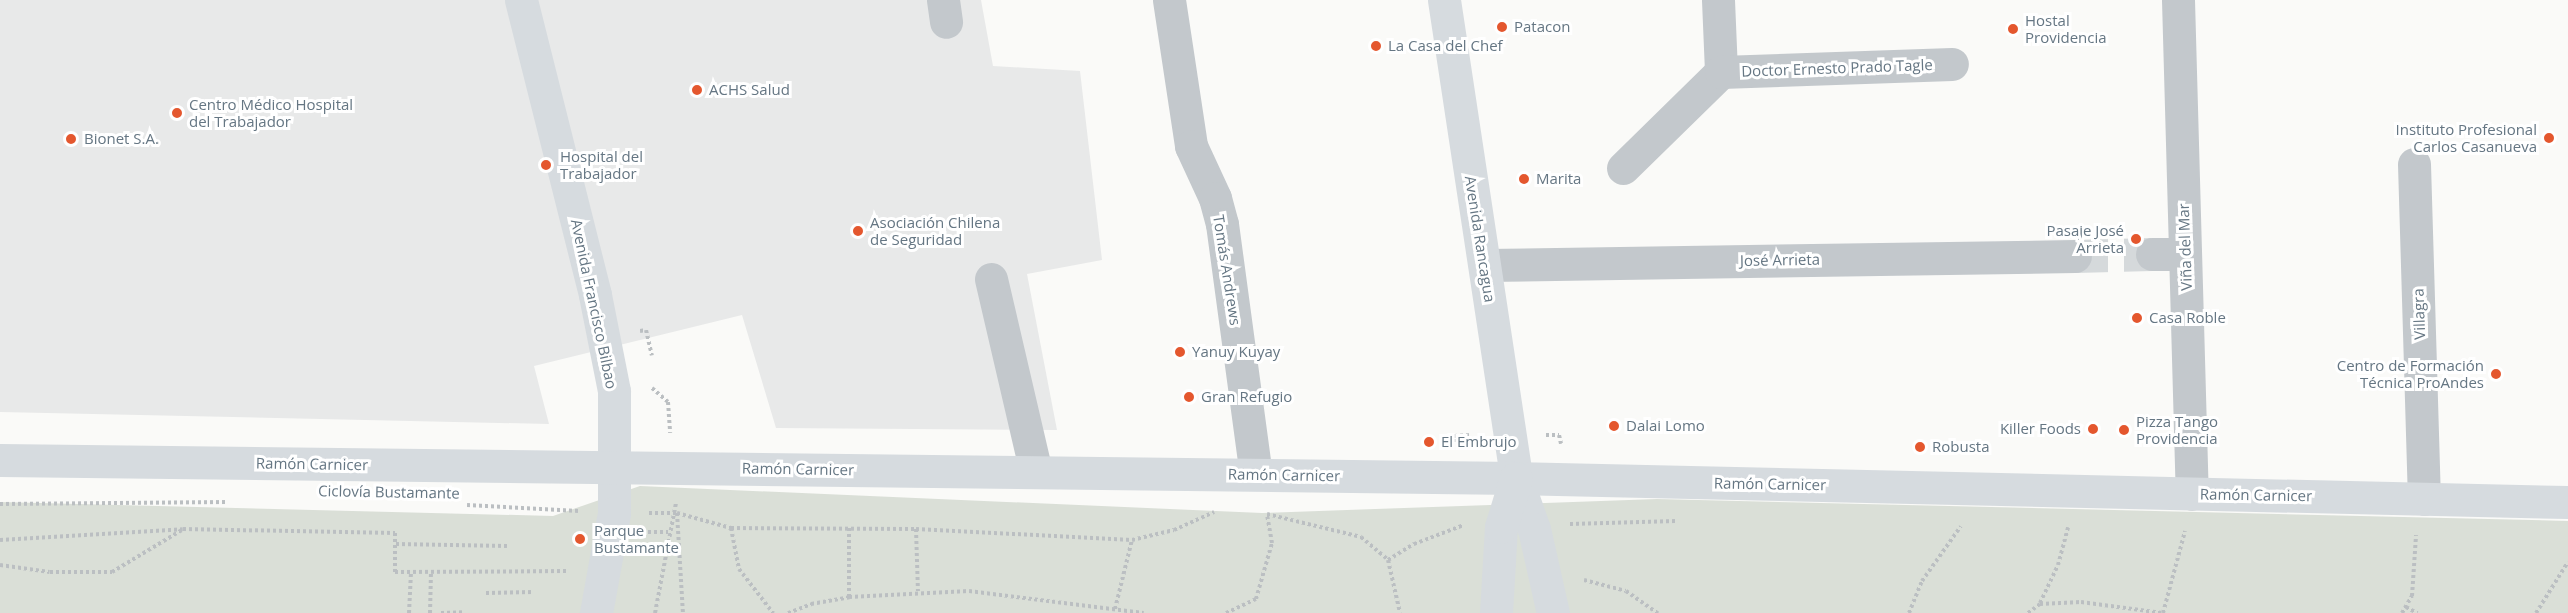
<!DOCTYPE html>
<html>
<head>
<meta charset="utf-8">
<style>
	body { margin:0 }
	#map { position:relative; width:2568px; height:613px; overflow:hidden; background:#fafaf8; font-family:"Open Sans",sans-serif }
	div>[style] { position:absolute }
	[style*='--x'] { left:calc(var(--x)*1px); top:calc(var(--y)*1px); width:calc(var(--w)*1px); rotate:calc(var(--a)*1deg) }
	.built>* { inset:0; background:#e8e9e9 }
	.green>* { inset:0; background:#dadfd7 }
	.minor-tunnel>* { height:33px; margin-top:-16.5px; transform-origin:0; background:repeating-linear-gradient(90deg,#d5d9db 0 33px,transparent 0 49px) }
	.path>* { height:4px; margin-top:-2px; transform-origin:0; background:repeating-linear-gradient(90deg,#bbbfc2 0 3px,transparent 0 6px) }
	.minor>* { height:33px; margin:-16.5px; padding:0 16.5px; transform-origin:16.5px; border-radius:16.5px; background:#c3c8cc }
	.major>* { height:33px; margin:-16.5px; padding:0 16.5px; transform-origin:16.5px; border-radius:16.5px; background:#d6dbdf }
	.dots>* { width:16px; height:16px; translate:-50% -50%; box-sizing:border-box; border:3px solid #fff; border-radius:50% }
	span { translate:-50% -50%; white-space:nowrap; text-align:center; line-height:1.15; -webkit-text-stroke:6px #fff; paint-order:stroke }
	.poi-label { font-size:15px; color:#657683 }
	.left { translate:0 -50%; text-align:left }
	.right { translate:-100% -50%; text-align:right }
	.street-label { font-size:15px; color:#657683 }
</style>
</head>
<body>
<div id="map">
	<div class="built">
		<i style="clip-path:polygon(0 0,981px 0,993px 66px,1080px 71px,1102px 260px,1027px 274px,1057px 430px,776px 428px,742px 315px,534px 366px,549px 424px,0 412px)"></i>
	</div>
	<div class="green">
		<i style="clip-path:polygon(640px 486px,1262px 513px,1657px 499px,2568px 521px,2568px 613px,0 613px,0 502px,553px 516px)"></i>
	</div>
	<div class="minor-tunnel">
		<i style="--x:2075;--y:256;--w:77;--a:-1.5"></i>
	</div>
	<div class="path">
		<i style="--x:640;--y:331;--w:6;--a:-9"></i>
		<i style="--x:646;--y:330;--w:26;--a:77"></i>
		<i style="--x:652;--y:388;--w:21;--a:41"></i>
		<i style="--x:668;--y:402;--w:31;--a:86"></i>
		<i style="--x:1546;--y:435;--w:13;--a:0"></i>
		<i style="--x:1559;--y:435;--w:9;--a:77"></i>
		<i style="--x:1455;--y:442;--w:6;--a:-99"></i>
		<i style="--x:1454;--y:436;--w:18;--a:-3"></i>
		<i style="--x:0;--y:504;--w:228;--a:-0.5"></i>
		<i style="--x:467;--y:505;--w:112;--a:3.1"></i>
		<i style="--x:649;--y:513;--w:28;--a:0"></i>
		<i style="--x:677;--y:513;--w:100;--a:86.6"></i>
		<i style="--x:677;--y:513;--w:56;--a:15.5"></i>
		<i style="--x:731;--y:528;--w:185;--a:0.3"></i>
		<i style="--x:916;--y:529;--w:216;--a:2.9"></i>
		<i style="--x:1132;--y:540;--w:43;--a:-13.4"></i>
		<i style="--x:1174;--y:530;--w:44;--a:-24.2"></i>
		<i style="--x:1267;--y:514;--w:97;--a:13.7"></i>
		<i style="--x:1361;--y:537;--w:35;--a:40"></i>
		<i style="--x:1388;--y:560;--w:54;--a:77.2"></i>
		<i style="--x:1570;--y:524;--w:106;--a:-1.6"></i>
		<i style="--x:731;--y:528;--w:42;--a:79"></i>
		<i style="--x:739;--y:569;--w:56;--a:52.3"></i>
		<i style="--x:916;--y:529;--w:62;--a:88.2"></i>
		<i style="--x:648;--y:532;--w:20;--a:0"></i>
		<i style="--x:0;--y:540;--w:183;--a:-3.4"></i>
		<i style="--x:183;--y:529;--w:212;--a:1.1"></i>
		<i style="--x:395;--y:533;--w:39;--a:90"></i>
		<i style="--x:395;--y:572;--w:171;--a:-0.3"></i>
		<i style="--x:396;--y:544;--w:111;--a:1"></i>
		<i style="--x:1388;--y:560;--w:31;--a:-32"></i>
		<i style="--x:1414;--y:544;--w:53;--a:-20.8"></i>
		<i style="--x:0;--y:565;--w:50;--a:8"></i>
		<i style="--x:50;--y:572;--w:62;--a:0"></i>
		<i style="--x:112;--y:572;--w:82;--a:-31"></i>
		<i style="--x:1584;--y:580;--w:43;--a:14.7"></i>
		<i style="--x:1626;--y:591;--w:39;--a:35"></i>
		<i style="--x:486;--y:593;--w:48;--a:-1.2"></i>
		<i style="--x:849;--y:597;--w:69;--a:-90"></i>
		<i style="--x:2040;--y:603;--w:42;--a:-64.7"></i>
		<i style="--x:2058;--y:565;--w:39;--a:-75"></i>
		<i style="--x:2406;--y:607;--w:13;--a:29"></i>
		<i style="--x:1115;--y:609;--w:71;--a:-76.2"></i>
		<i style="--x:409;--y:613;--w:41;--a:-87.2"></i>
		<i style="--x:430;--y:613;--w:41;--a:-88.6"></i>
		<i style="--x:441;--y:613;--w:23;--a:-2"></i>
		<i style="--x:655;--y:613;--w:112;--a:-79.2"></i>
		<i style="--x:788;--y:613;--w:25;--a:-21"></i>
		<i style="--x:811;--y:604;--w:39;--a:-10"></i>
		<i style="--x:849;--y:597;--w:120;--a:-2.9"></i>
		<i style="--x:969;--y:591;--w:176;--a:7.2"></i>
		<i style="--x:1226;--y:613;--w:33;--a:-25"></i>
		<i style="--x:1256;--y:599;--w:58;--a:-74.1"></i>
		<i style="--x:1272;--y:543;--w:29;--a:-100"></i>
		<i style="--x:1909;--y:613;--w:35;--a:-68"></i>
		<i style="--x:1922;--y:581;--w:67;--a:-54.7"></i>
		<i style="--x:2028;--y:613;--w:15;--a:-37"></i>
		<i style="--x:2040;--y:604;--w:41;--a:-2.8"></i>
		<i style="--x:2081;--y:602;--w:82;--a:7.7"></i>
		<i style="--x:2163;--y:613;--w:85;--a:-75"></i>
		<i style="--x:2402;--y:613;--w:20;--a:-60"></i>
		<i style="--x:2412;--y:596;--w:61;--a:-86.2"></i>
		<i style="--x:2536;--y:613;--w:60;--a:-57.9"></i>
	</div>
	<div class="minor">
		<i style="--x:943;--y:0;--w:22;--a:82"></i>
		<i style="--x:1169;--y:0;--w:148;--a:81.4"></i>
		<i style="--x:1191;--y:146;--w:57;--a:65.2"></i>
		<i style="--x:1215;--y:198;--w:27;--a:75"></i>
		<i style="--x:1222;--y:224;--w:252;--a:82.3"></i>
		<i style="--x:1718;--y:0;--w:72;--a:87.6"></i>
		<i style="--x:2178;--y:0;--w:494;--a:88.4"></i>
		<i style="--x:2414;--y:164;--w:335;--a:88.3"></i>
		<i style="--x:1623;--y:168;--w:137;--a:-44.4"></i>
		<i style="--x:1721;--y:72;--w:231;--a:-2"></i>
		<i style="--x:2152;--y:254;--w:33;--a:0"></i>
		<i style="--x:1485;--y:265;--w:590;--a:-0.87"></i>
		<i style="--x:991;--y:279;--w:198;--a:76.9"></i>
	</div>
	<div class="major">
		<i style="--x:521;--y:0;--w:304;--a:75.9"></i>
		<i style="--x:595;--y:295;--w:98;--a:78.8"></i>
		<i style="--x:614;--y:391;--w:122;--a:90"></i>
		<i style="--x:614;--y:513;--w:102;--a:100.2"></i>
		<i style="--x:1444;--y:0;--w:483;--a:81.4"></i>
		<i style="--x:1516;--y:478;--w:54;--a:70.6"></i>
		<i style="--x:1534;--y:529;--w:86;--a:77.3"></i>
		<i style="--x:0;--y:460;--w:1516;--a:0.68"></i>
		<i style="--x:1516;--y:478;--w:1052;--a:1.31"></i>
		<i style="--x:1496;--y:613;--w:86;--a:-86.7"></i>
		<i style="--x:1501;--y:527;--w:51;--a:-73"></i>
	</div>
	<div class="dots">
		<i style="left:1502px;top:27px;background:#e4572e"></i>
		<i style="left:2013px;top:29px;background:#e4572e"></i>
		<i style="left:1376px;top:46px;background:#e4572e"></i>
		<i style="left:697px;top:90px;background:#e4572e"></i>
		<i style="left:177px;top:113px;background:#e4572e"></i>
		<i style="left:2549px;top:138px;background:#e4572e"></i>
		<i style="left:71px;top:139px;background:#e4572e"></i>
		<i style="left:546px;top:165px;background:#e4572e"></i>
		<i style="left:1524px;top:179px;background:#e4572e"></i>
		<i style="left:858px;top:231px;background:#e4572e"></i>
		<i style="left:2136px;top:239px;background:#e4572e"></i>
		<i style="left:2137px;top:318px;background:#e4572e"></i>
		<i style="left:1180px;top:352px;background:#e4572e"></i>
		<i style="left:2496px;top:374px;background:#e4572e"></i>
		<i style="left:1189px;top:397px;background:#e4572e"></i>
		<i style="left:1614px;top:426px;background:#e4572e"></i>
		<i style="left:2093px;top:429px;background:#e4572e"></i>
		<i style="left:2124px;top:430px;background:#e4572e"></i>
		<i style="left:1429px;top:442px;background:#e4572e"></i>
		<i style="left:1920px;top:447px;background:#e4572e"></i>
		<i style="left:580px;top:539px;background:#e4572e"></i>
	</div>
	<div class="poi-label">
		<span class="left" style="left:2025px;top:29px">Hostal<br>Providencia</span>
		<span class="left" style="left:1514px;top:27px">Patacon</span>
		<span class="left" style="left:1388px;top:46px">La Casa del Chef</span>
		<span class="left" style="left:709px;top:90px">ACHS Salud</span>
		<span class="left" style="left:189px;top:113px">Centro Médico Hospital<br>del Trabajador</span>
		<span class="right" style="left:2537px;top:138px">Instituto Profesional<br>Carlos Casanueva</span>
		<span class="left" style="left:84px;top:139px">Bionet S.A.</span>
		<span class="left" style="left:560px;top:165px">Hospital del<br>Trabajador</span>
		<span class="left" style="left:1536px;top:179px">Marita</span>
		<span class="left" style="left:870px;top:231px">Asociación Chilena<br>de Seguridad</span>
		<span class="right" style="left:2124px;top:239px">Pasaje José<br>Arrieta</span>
		<span class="left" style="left:2149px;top:318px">Casa Roble</span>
		<span class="left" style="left:1192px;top:352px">Yanuy Kuyay</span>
		<span class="right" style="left:2484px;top:374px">Centro de Formación<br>Técnica ProAndes</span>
		<span class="left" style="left:1201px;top:397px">Gran Refugio</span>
		<span class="left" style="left:2136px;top:430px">Pizza Tango<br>Providencia</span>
		<span class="left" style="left:1626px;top:426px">Dalai Lomo</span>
		<span class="right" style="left:2081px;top:429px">Killer Foods</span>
		<span class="left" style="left:1441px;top:442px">El Embrujo</span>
		<span class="left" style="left:1932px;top:447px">Robusta</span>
		<span class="left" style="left:594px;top:539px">Parque<br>Bustamante</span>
	</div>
	<div class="street-label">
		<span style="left:1837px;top:68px;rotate:-2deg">Doctor Ernesto Prado Tagle</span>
		<span style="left:1480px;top:239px;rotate:81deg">Avenida Rancagua</span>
		<span style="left:2185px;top:247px;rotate:-92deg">Viña del Mar</span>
		<span style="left:1780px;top:260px;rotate:-1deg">José Arrieta</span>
		<span style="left:1227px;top:270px;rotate:81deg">Tomás Andrews</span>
		<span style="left:594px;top:304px;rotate:78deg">Avenida Francisco Bilbao</span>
		<span style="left:2419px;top:314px;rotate:-92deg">Villagra</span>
		<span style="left:312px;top:464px;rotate:1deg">Ramón Carnicer</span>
		<span style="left:798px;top:469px;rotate:1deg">Ramón Carnicer</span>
		<span style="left:1284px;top:475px;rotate:1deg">Ramón Carnicer</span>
		<span style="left:1770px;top:484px;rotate:1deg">Ramón Carnicer</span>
		<span style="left:389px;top:492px;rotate:1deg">Ciclovía Bustamante</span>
		<span style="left:2256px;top:495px;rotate:1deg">Ramón Carnicer</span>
	</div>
</div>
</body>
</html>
